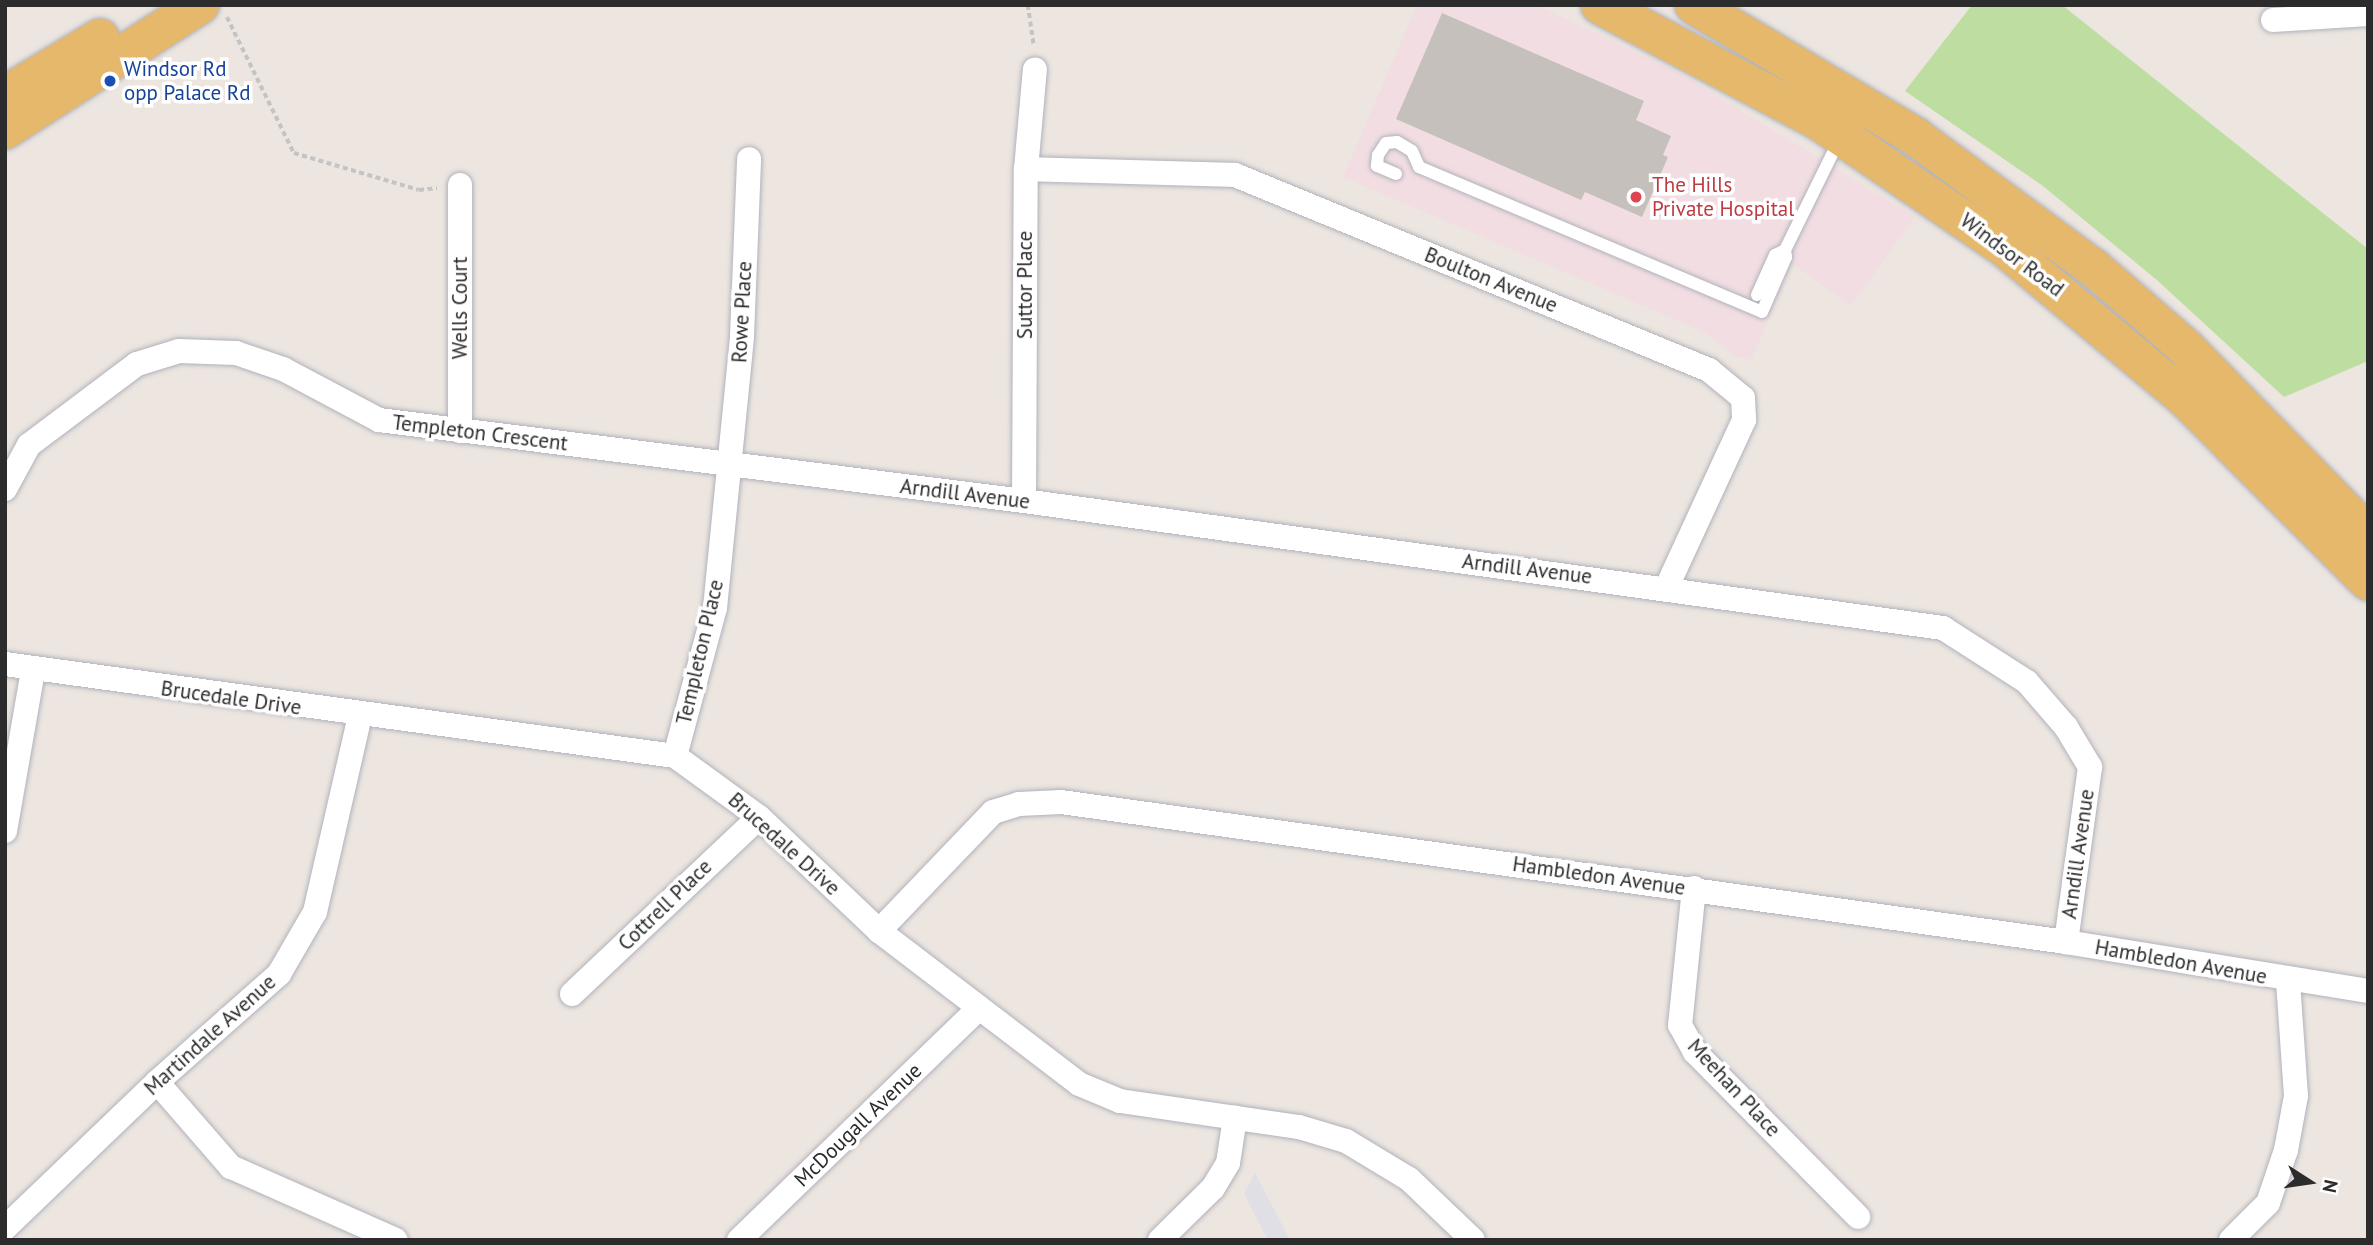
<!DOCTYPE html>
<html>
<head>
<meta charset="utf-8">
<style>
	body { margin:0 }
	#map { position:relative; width:2373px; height:1245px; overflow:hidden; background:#ece5e0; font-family:"PT Sans",sans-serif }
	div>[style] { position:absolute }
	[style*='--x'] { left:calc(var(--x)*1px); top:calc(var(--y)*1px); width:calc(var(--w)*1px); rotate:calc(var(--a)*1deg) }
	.industrial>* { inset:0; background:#e0dfe6 }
	.medical>* { inset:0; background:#f2dee2 }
	.green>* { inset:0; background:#bedea1 }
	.building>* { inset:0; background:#c5c0bb }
	.path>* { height:3.5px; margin-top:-1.75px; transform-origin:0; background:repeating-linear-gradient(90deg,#c4c4c4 0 5px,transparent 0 8.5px) }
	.roads { filter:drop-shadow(0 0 2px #b0b3bb) drop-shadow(0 0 2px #b0b3bb) }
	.lane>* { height:12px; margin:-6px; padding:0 6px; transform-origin:6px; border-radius:6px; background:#fff }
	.street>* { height:24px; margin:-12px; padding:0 12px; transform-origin:12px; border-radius:12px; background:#fff }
	.primary>* { height:38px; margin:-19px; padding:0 19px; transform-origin:19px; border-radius:19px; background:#e5b86c }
	.dots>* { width:19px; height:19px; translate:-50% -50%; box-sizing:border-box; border:4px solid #fff; border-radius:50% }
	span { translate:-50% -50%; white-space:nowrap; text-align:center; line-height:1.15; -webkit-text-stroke:7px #fff; paint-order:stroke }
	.transit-label { font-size:21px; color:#164399 }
	.left { translate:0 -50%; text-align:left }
	.health-label { font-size:21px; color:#be3a42 }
	.street-label { font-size:21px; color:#2c2c2c }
	.frame { position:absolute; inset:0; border:7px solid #2c2c2c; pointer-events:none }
	.north { position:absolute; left:2275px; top:1147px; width:70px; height:70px; -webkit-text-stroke:5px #fff; paint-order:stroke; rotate:102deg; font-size:19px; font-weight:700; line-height:28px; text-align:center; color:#2c2c2c }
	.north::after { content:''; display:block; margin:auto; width:24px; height:32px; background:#2c2c2c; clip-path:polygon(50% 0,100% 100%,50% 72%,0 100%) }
</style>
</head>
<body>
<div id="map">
	<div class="industrial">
		<i style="clip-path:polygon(1255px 1173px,1290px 1240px,1268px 1240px,1244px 1194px)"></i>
	</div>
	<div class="medical">
		<i style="clip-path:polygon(1417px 5px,1537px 5px,1681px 74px,1915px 217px,1851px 306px,1793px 264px,1751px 360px,1736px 356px,1702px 331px,1343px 177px)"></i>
	</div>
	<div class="green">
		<i style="clip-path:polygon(1972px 5px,2062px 5px,2368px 249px,2368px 361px,2284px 397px,2158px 281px,2043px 186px,1905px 91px)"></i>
	</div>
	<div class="building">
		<i style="clip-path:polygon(1442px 13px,1644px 101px,1636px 120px,1671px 136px,1663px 155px,1668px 157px,1642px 217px,1585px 192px,1581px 200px,1396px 119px)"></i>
	</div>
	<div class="path">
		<i style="--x:1028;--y:5;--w:41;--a:81.7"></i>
		<i style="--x:227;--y:17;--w:152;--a:63.8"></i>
		<i style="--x:294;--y:153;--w:130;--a:16.5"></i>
		<i style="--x:419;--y:190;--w:18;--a:-6"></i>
	</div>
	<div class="roads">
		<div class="lane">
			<i style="--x:1396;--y:174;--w:21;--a:-157"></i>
			<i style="--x:1377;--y:166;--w:11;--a:-85"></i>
			<i style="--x:1378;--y:155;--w:14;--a:-56"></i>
			<i style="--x:1386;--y:143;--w:11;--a:-5"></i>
			<i style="--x:1397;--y:142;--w:17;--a:31"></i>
			<i style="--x:1412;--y:151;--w:17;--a:66"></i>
			<i style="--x:1419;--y:167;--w:372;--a:22.9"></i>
			<i style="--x:1762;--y:312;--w:60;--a:-66.4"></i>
			<i style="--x:1786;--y:257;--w:7;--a:-98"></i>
			<i style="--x:1785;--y:250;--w:125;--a:-63.8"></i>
			<i style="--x:1757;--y:295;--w:44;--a:-65.8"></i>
			<i style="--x:1775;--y:255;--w:11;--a:-27"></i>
		</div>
		<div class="street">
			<i style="--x:2273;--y:20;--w:95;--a:-3.6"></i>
			<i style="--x:1026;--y:169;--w:209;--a:1.6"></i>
			<i style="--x:1235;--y:175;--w:513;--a:22.36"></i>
			<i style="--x:1709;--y:370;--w:44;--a:39.5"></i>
			<i style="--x:1743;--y:398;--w:22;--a:87"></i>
			<i style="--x:1744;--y:420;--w:184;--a:114.8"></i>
			<i style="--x:460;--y:431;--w:246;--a:-90"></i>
			<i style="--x:5;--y:489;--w:50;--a:-61.4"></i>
			<i style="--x:29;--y:445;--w:135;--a:-36.9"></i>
			<i style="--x:137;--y:364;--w:44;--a:-17.2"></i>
			<i style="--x:179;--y:351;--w:57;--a:2"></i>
			<i style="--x:236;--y:353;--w:50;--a:18.8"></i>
			<i style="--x:283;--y:369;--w:109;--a:28"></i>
			<i style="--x:379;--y:420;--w:650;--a:7.16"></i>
			<i style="--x:1024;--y:501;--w:928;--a:7.87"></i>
			<i style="--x:1943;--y:628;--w:100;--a:32.7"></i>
			<i style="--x:2027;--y:682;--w:60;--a:49.1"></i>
			<i style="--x:2066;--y:727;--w:47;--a:59"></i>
			<i style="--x:2090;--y:767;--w:177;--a:97.8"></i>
			<i style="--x:1024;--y:501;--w:332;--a:-89.7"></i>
			<i style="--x:1026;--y:169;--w:100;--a:-84.9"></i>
			<i style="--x:5;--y:664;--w:676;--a:7.82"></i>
			<i style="--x:675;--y:756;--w:104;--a:36"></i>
			<i style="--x:759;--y:817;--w:166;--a:43.5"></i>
			<i style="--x:879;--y:931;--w:252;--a:37.4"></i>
			<i style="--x:1079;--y:1084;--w:44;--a:22.5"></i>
			<i style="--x:1120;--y:1101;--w:181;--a:8.3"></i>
			<i style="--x:1299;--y:1127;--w:49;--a:16.6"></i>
			<i style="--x:1346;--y:1141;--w:74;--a:31.1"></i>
			<i style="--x:1409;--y:1179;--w:88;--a:43.6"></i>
			<i style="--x:675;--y:756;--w:153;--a:-74.9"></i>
			<i style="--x:715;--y:608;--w:273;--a:-84.3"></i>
			<i style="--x:742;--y:336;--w:177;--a:-87.7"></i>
			<i style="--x:5;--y:831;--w:163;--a:-80.1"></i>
			<i style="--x:1694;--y:888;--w:138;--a:95.8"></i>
			<i style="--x:1680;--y:1025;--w:31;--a:61"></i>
			<i style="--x:1695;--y:1052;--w:232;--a:45.3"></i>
			<i style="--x:879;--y:931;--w:165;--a:-46.2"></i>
			<i style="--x:993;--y:812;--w:27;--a:-17"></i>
			<i style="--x:1019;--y:804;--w:42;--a:-2.7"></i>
			<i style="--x:1061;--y:802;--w:1015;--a:7.93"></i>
			<i style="--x:2066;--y:942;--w:306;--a:9.2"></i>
			<i style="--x:572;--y:994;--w:257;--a:-43.4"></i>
			<i style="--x:157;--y:1082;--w:113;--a:49"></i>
			<i style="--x:231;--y:1167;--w:180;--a:23.9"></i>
			<i style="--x:5;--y:1228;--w:211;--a:-43.8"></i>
			<i style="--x:157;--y:1082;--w:163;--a:-41.5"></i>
			<i style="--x:279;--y:974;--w:72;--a:-59.9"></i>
			<i style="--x:315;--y:912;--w:201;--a:-77.1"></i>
			<i style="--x:739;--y:1240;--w:331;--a:-44"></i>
			<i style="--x:1160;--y:1240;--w:74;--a:-44.5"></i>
			<i style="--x:1213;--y:1188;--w:29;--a:-59"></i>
			<i style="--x:1228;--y:1163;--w:46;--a:-81.2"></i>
			<i style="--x:2231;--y:1240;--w:52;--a:-45"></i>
			<i style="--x:2268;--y:1203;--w:56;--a:-71.2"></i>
			<i style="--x:2286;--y:1150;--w:55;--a:-79.5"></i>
			<i style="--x:2296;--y:1096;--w:115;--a:-94"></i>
		</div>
		<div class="primary">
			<i style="--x:1600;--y:5;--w:248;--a:27.9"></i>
			<i style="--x:1819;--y:121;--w:224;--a:34.3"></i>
			<i style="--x:2004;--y:247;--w:233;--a:39.8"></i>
			<i style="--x:2183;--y:396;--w:262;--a:45"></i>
			<i style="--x:1694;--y:5;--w:258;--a:30.7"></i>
			<i style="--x:1916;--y:137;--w:221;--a:36.4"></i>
			<i style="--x:2094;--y:268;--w:122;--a:41"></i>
			<i style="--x:2186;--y:348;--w:260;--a:45.6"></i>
			<i style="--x:5;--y:95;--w:111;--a:-31"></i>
			<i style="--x:5;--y:130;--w:232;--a:-32.7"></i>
		</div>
	</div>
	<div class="dots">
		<i style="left:110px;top:81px;background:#1a4fb4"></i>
		<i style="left:1636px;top:197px;background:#e0444e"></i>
	</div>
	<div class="transit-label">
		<span class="left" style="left:124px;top:81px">Windsor Rd<br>opp Palace Rd</span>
	</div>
	<div class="health-label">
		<span class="left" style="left:1652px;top:197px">The Hills<br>Private Hospital</span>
	</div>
	<div class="street-label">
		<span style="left:2012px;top:255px;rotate:37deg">Windsor Road</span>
		<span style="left:1491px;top:280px;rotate:22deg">Boulton Avenue</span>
		<span style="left:1025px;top:285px;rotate:-90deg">Suttor Place</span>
		<span style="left:460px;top:308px;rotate:-90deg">Wells Court</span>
		<span style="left:742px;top:312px;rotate:-87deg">Rowe Place</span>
		<span style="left:480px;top:433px;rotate:7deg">Templeton Crescent</span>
		<span style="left:965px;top:494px;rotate:7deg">Arndill Avenue</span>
		<span style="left:1527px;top:569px;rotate:7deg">Arndill Avenue</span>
		<span style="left:700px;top:652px;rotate:-77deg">Templeton Place</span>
		<span style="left:231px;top:698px;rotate:8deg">Brucedale Drive</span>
		<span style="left:784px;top:844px;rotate:42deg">Brucedale Drive</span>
		<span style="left:2078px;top:854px;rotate:-82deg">Arndill Avenue</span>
		<span style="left:1599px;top:876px;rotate:8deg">Hambledon Avenue</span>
		<span style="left:665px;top:905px;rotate:-44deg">Cottrell Place</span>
		<span style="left:2181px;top:962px;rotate:10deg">Hambledon Avenue</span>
		<span style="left:210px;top:1035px;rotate:-42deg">Martindale Avenue</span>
		<span style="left:1734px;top:1088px;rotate:47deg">Meehan Place</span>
		<span style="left:858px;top:1125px;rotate:-44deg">McDougall Avenue</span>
	</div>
	<div class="frame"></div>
	<div class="north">N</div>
</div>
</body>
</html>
